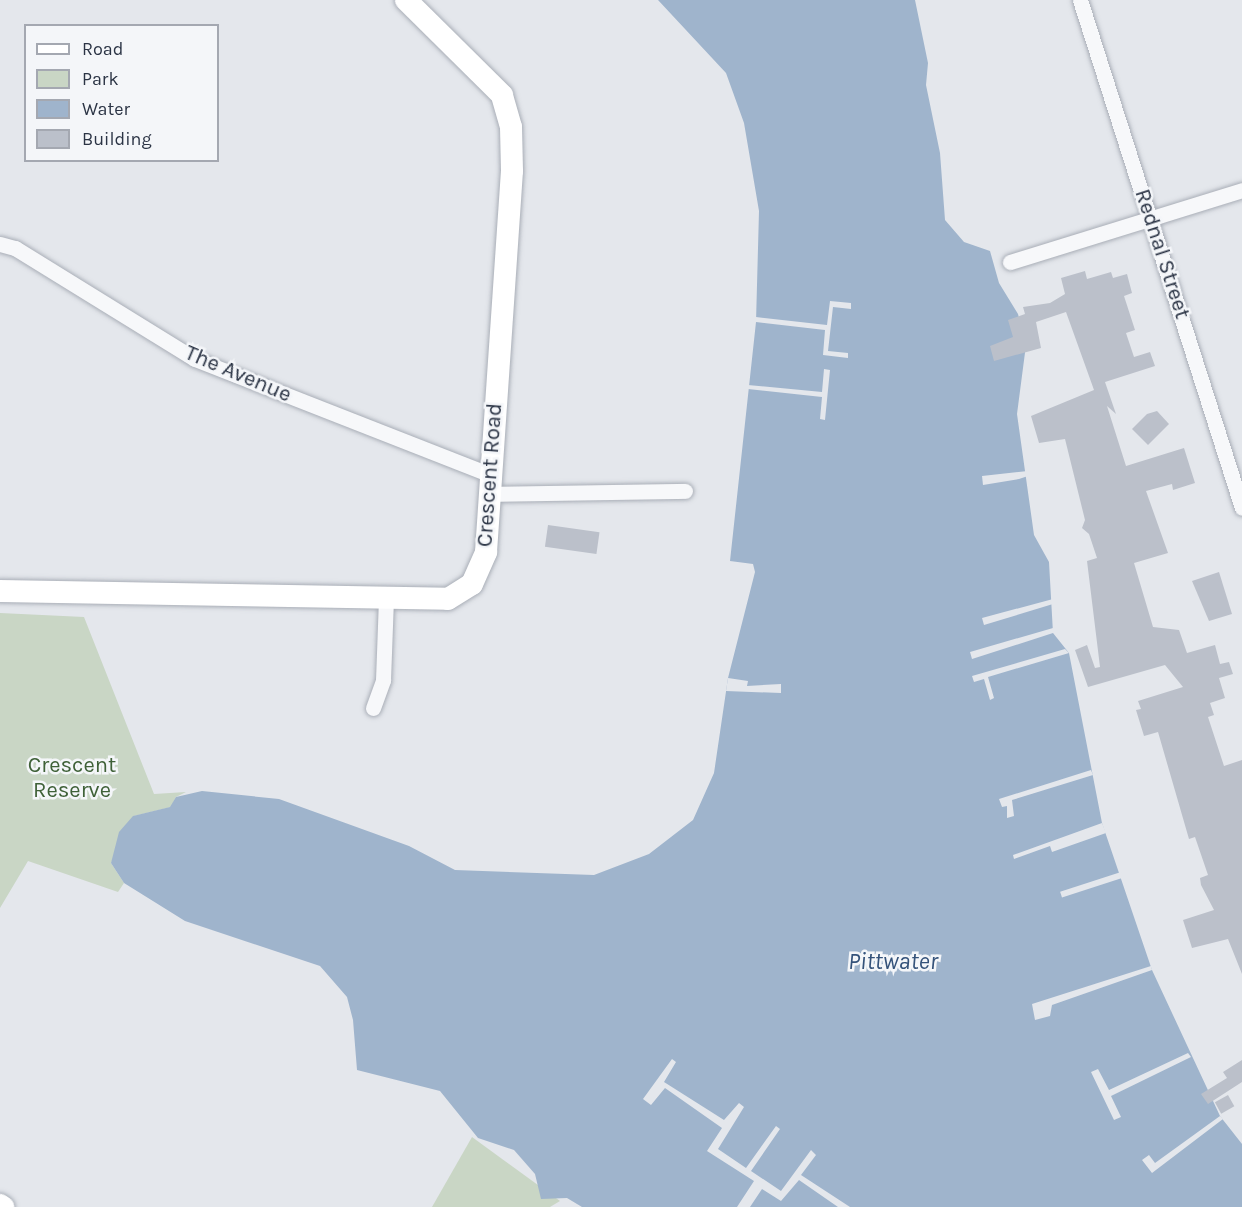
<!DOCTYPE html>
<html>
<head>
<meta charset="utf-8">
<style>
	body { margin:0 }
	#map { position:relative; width:1242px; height:1207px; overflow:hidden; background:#e4e7ec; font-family:Karla,sans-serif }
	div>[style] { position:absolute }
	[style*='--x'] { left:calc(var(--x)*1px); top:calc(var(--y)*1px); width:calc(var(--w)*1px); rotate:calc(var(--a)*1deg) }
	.green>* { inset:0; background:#c9d6c5 }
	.water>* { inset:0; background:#9fb4cc }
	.pier>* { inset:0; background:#e4e7ec; transform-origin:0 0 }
	.building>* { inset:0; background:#bbc0ca; transform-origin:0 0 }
	.roads { filter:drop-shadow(0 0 2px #a9aeb7) drop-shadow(0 0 2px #a9aeb7) }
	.street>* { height:15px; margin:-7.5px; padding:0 7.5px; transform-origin:7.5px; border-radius:7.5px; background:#f7f8fa }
	.secondary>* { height:22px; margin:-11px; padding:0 11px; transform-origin:11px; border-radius:11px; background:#fff }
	span { translate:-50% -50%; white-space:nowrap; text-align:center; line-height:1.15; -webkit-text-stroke:5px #f4f6f9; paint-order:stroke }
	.street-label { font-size:22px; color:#2b3445 }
	.park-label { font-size:22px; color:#3f6138 }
	.water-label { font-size:24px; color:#34527a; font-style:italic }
	.legend { position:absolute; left:24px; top:24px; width:195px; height:138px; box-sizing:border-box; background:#f4f6f9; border:2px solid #a4a8b1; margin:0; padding:8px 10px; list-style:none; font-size:18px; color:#2b3445 }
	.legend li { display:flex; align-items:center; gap:12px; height:30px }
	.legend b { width:30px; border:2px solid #a4a8b1 }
</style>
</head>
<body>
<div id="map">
	<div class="green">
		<i style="clip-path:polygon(0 613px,84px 617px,154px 794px,186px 792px,176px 797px,171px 807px,134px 816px,111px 863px,124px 883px,118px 892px,28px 861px,0 908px)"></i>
		<i style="clip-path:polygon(472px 1137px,560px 1201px,550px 1207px,432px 1207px)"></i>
	</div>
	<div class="water">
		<i style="clip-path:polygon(658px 0,915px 0,928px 63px,926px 85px,940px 153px,945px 220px,964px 242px,990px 251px,999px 283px,1018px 314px,1026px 345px,1017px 414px,1034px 535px,1049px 562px,1053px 633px,1069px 653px,1102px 823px,1152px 970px,1220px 1116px,1242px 1144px,1242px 1207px,582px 1207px,567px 1198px,541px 1199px,535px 1174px,514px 1150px,478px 1138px,440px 1091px,357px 1070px,353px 1020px,347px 997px,320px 966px,185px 921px,124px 883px,111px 863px,119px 832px,133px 816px,170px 807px,176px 797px,202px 791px,279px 799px,409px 846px,455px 870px,594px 875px,649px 854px,693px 820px,714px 773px,728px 678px,755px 572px,753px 564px,730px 561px,756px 322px,759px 211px,744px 123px,726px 73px)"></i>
	</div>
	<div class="pier">
		<i style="clip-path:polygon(830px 301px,851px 303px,851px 309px,833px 307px,828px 351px,848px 353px,848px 358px,823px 355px,825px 330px,756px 322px,756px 317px,827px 325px)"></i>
		<i style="clip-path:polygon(824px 369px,830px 370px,825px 420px,820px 419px,822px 397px,748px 389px,748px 385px,822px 392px)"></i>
		<i style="clip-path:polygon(1028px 471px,1028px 476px,1019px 479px,983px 485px,982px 476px)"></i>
		<i style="clip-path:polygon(1053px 599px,1053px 604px,984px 625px,982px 618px)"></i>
		<i style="clip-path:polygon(1053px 628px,1053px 633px,972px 659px,970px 652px)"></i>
		<i style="clip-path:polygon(1065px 649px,1069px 653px,988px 677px,994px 698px,990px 700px,984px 679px,974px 682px,972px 676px)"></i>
		<i style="clip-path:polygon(728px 678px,748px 681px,747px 686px,781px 684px,781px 693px,726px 691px)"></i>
		<i style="clip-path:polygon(1091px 770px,1093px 775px,1012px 800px,1014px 816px,1007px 818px,1007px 806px,1002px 807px,999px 799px)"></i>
		<i style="clip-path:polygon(1102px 823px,1106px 833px,1052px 852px,1050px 846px,1014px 859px,1013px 855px)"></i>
		<i style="left:1121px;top:872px;width:6px;height:64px;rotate:72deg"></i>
		<i style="clip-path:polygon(1151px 966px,1152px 970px,1052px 1005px,1050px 1016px,1035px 1020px,1032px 1004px)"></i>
		<i style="clip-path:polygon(1188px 1053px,1191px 1057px,1111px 1096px,1121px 1117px,1114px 1120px,1091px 1072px,1098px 1069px,1109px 1090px)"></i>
		<i style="clip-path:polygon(672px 1059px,676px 1062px,664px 1082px,724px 1120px,739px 1103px,744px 1107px,718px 1149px,746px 1168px,776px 1126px,780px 1129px,751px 1171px,781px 1191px,811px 1150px,816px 1155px,801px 1175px,850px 1207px,838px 1207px,799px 1180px,781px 1201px,762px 1189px,750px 1207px,737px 1207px,754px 1181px,707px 1151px,722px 1128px,665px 1088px,651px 1105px,643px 1099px)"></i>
		<i style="clip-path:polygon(1220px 1116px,1223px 1119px,1152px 1173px,1142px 1160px,1149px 1155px,1155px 1163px)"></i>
	</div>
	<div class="building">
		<i style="clip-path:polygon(1085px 271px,1087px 279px,1111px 272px,1113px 278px,1127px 274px,1132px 293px,1124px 296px,1135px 330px,1126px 333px,1134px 357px,1150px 352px,1155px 366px,1105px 382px,1116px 414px,1107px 406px,1126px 466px,1184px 448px,1195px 483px,1173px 490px,1172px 484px,1146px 491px,1168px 553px,1134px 563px,1153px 627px,1179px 630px,1187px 653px,1215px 645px,1220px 664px,1229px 662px,1233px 674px,1219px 678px,1225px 698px,1210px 703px,1214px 715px,1208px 717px,1224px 766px,1242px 760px,1242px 974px,1228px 939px,1192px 948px,1183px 920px,1214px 910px,1201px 885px,1200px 878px,1208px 875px,1195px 837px,1189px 839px,1158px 732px,1144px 736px,1136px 710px,1141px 709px,1138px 701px,1183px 687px,1165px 665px,1088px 687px,1075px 650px,1087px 645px,1095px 668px,1100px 667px,1087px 561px,1097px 558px,1089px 534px,1082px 528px,1085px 520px,1065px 439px,1039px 443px,1031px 416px,1094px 390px,1066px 312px,1036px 322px,1041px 348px,994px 361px,990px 346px,1013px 337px,1008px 320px,1025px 314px,1023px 307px,1050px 303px,1065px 294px,1061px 278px)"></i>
		<i style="clip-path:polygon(1157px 411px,1169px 424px,1148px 445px,1132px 429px,1147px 414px)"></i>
		<i style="left:548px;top:525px;width:52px;height:22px;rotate:8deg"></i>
		<i style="clip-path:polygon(1219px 572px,1232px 614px,1209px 621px,1192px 581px)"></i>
		<i style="clip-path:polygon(1242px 1060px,1242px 1082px,1208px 1104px,1201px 1094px,1227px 1078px,1223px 1072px)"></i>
		<i style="left:1228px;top:1095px;width:13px;height:15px;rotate:61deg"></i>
	</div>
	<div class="roads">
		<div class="street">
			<i style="--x:1080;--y:0;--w:533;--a:72.31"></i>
			<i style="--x:0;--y:244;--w:16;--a:15"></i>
			<i style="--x:15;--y:248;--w:211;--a:31.7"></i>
			<i style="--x:195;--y:359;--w:318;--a:21.4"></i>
			<i style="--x:1010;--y:262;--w:243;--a:-17.2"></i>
			<i style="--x:490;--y:494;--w:195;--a:-0.9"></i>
			<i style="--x:373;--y:708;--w:30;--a:-70"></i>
			<i style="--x:383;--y:680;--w:81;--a:-87.9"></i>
		</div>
		<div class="secondary">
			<i style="--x:0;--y:591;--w:448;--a:1"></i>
			<i style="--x:448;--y:599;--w:28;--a:-32"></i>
			<i style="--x:472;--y:584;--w:35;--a:-66"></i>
			<i style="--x:486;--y:552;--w:382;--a:-86.1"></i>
			<i style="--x:512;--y:171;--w:44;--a:-91.3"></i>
			<i style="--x:511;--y:127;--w:33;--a:-106"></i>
			<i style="--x:502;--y:95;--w:135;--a:-135.3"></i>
			<i style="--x:0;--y:1205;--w:4;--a:34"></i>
		</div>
	</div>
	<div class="street-label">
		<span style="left:1162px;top:254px;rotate:72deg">Rednal Street</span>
		<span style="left:238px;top:374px;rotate:23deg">The Avenue</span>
		<span style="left:490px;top:475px;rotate:-86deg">Crescent Road</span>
	</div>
	<div class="park-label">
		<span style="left:72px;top:778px">Crescent<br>Reserve</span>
	</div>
	<div class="water-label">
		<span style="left:893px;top:962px">Pittwater</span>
	</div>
	<ul class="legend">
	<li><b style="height:8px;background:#fff"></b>Road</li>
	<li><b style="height:16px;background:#c9d6c5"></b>Park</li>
	<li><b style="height:16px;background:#9fb4cc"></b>Water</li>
	<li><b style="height:16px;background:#bbc0ca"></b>Building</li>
	</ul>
</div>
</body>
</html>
